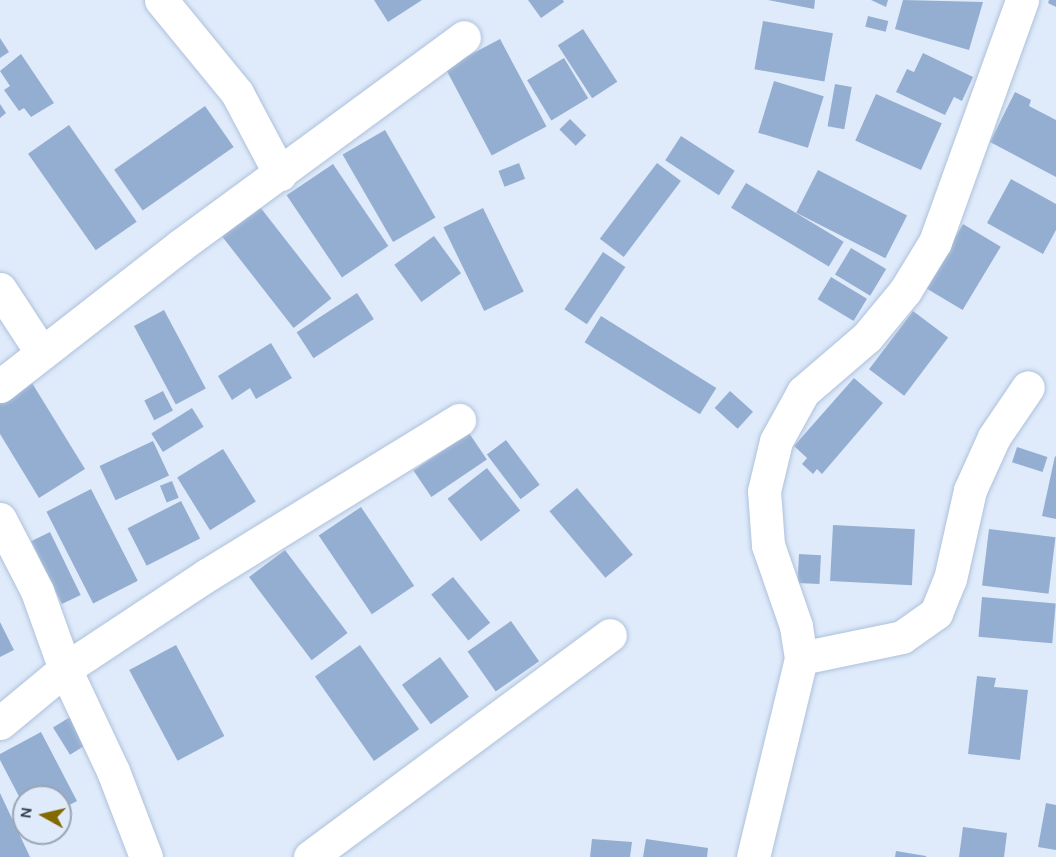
<!DOCTYPE html>
<html>
<head>
<meta charset="utf-8">
<style>
	body { margin:0 }
	#map { position:relative; width:1056px; height:857px; overflow:hidden; background:#dfebfb; font-family:Karla,sans-serif }
	div>[style] { position:absolute }
	[style*='--x'] { left:calc(var(--x)*1px); top:calc(var(--y)*1px); width:calc(var(--w)*1px); rotate:calc(var(--a)*1deg) }
	.building>* { inset:0; background:#94aed1; transform-origin:0 0 }
	.roads { filter:drop-shadow(0 0 2px #aec1db) drop-shadow(0 0 2px #aec1db) }
	.minor>* { height:33px; margin:-16.5px; padding:0 16.5px; transform-origin:16.5px; border-radius:16.5px; background:#fff }
	span { translate:-50% -50%; white-space:nowrap; text-align:center; line-height:1.15; -webkit-text-stroke:6px #dfebfb; paint-order:stroke }
	.north { position:absolute; left:12px; top:785px; width:60px; height:60px; box-sizing:border-box; background:#dfebfb; border:2px solid #9ba5b3; border-radius:50%; rotate:278deg; font-size:16px; font-weight:700; line-height:24px; text-align:center; color:#353d47 }
	.north::after { content:''; display:block; margin:auto; width:21px; height:27px; background:#836901; clip-path:polygon(50% 0,100% 100%,50% 72%,0 100%) }
</style>
</head>
<body>
<div id="map">
	<div class="building">
		<i style="clip-path:polygon(374px 0,422px 0,388px 22px)"></i>
		<i style="clip-path:polygon(528px 0,563px 0,564px 2px,541px 18px)"></i>
		<i style="clip-path:polygon(768px 0,815px 0,814px 9px)"></i>
		<i style="clip-path:polygon(871px 0,888px 0,886px 7px)"></i>
		<i style="clip-path:polygon(903px 0,983px 2px,969px 50px,895px 29px)"></i>
		<i style="clip-path:polygon(1049px 0,1056px 0,1056px 7px,1048px 3px)"></i>
		<i style="left:868px;top:16px;width:21px;height:11px;rotate:14deg"></i>
		<i style="left:763px;top:21px;width:71px;height:49px;rotate:10deg"></i>
		<i style="left:583px;top:29px;width:63px;height:30px;rotate:57deg"></i>
		<i style="clip-path:polygon(0 38px,9px 52px,0 58px)"></i>
		<i style="left:500px;top:39px;width:99px;height:62px;rotate:62deg"></i>
		<i style="clip-path:polygon(923px 53px,973px 77px,962px 101px,954px 97px,945px 115px,896px 92px,907px 69px,914px 72px)"></i>
		<i style="clip-path:polygon(21px 54px,54px 103px,31px 117px,24px 108px,19px 111px,4px 90px,10px 86px,0 71px)"></i>
		<i style="left:564px;top:58px;width:47px;height:43px;rotate:59deg"></i>
		<i style="left:774px;top:81px;width:52px;height:54px;rotate:17deg"></i>
		<i style="left:835px;top:84px;width:17px;height:43px;rotate:10deg"></i>
		<i style="clip-path:polygon(1015px 92px,1031px 100px,1029px 106px,1056px 120px,1056px 177px,990px 142px)"></i>
		<i style="left:876px;top:94px;width:72px;height:51px;rotate:24deg"></i>
		<i style="clip-path:polygon(0 104px,6px 113px,0 118px)"></i>
		<i style="left:205px;top:106px;width:50px;height:111px;rotate:55deg"></i>
		<i style="left:570px;top:119px;width:23px;height:15px;rotate:45deg"></i>
		<i style="left:69px;top:125px;width:118px;height:50px;rotate:55deg"></i>
		<i style="left:385px;top:130px;width:101px;height:49px;rotate:60deg"></i>
		<i style="left:681px;top:136px;width:64px;height:29px;rotate:33deg"></i>
		<i style="left:519px;top:163px;width:17px;height:22px;rotate:69deg"></i>
		<i style="left:657px;top:163px;width:30px;height:95px;rotate:37deg"></i>
		<i style="left:333px;top:164px;width:99px;height:56px;rotate:56deg"></i>
		<i style="left:818px;top:170px;width:100px;height:48px;rotate:27deg"></i>
		<i style="clip-path:polygon(1011px 179px,1056px 204px,1056px 230px,1043px 254px,987px 223px)"></i>
		<i style="left:746px;top:183px;width:114px;height:29px;rotate:31deg"></i>
		<i style="left:260px;top:207px;width:116px;height:48px;rotate:52deg"></i>
		<i style="left:483px;top:208px;width:93px;height:44px;rotate:64deg"></i>
		<i style="left:963px;top:224px;width:44px;height:74px;rotate:31deg"></i>
		<i style="left:434px;top:236px;width:46px;height:49px;rotate:54deg"></i>
		<i style="left:851px;top:248px;width:41px;height:31px;rotate:31deg"></i>
		<i style="left:603px;top:252px;width:27px;height:69px;rotate:34deg"></i>
		<i style="left:831px;top:277px;width:42px;height:26px;rotate:31deg"></i>
		<i style="left:357px;top:293px;width:31px;height:72px;rotate:57deg"></i>
		<i style="left:164px;top:310px;width:89px;height:34px;rotate:62deg"></i>
		<i style="left:913px;top:311px;width:44px;height:73px;rotate:37deg"></i>
		<i style="left:601px;top:316px;width:136px;height:31px;rotate:32deg"></i>
		<i style="clip-path:polygon(271px 343px,292px 378px,256px 399px,250px 388px,232px 400px,218px 376px)"></i>
		<i style="clip-path:polygon(854px 378px,883px 403px,822px 474px,817px 469px,813px 474px,802px 464px,807px 458px,794px 446px)"></i>
		<i style="clip-path:polygon(32px 383px,85px 469px,39px 498px,0 434px,0 403px)"></i>
		<i style="left:163px;top:391px;width:22px;height:21px;rotate:63deg"></i>
		<i style="left:730px;top:391px;width:31px;height:23px;rotate:42deg"></i>
		<i style="left:192px;top:408px;width:22px;height:48px;rotate:58deg"></i>
		<i style="left:469px;top:433px;width:32px;height:67px;rotate:56deg"></i>
		<i style="left:506px;top:440px;width:56px;height:24px;rotate:53deg"></i>
		<i style="left:153px;top:441px;width:38px;height:59px;rotate:65deg"></i>
		<i style="left:1017px;top:447px;width:32px;height:16px;rotate:18deg"></i>
		<i style="left:223px;top:449px;width:62px;height:54px;rotate:58deg"></i>
		<i style="clip-path:polygon(1055px 456px,1056px 457px,1056px 519px,1042px 516px)"></i>
		<i style="left:487px;top:468px;width:54px;height:50px;rotate:52deg"></i>
		<i style="left:172px;top:481px;width:18px;height:13px;rotate:68deg"></i>
		<i style="left:577px;top:488px;width:87px;height:36px;rotate:50deg"></i>
		<i style="left:91px;top:489px;width:103px;height:50px;rotate:63deg"></i>
		<i style="left:181px;top:501px;width:42px;height:60px;rotate:63deg"></i>
		<i style="left:361px;top:507px;width:95px;height:51px;rotate:56deg"></i>
		<i style="left:833px;top:525px;width:82px;height:56px;rotate:3deg"></i>
		<i style="left:989px;top:529px;width:67px;height:57px;rotate:7deg"></i>
		<i style="left:50px;top:532px;width:70px;height:21px;rotate:64deg"></i>
		<i style="left:285px;top:550px;width:104px;height:45px;rotate:53deg"></i>
		<i style="left:799px;top:554px;width:22px;height:29px;rotate:3deg"></i>
		<i style="left:453px;top:577px;width:59px;height:28px;rotate:51deg"></i>
		<i style="left:982px;top:597px;width:74px;height:40px;rotate:5deg"></i>
		<i style="left:511px;top:621px;width:49px;height:53px;rotate:55deg"></i>
		<i style="clip-path:polygon(0 622px,14px 650px,0 657px)"></i>
		<i style="left:176px;top:645px;width:103px;height:53px;rotate:62deg"></i>
		<i style="left:360px;top:645px;width:103px;height:55px;rotate:55deg"></i>
		<i style="left:440px;top:657px;width:49px;height:47px;rotate:54deg"></i>
		<i style="clip-path:polygon(977px 676px,996px 678px,994px 687px,1028px 690px,1020px 760px,968px 754px)"></i>
		<i style="left:70px;top:717px;width:32px;height:20px;rotate:58deg"></i>
		<i style="clip-path:polygon(41px 732px,77px 801px,60px 810px,60px 797px,24px 797px,24px 806px,0 760px,0 754px)"></i>
		<i style="clip-path:polygon(0 793px,30px 857px,0 857px)"></i>
		<i style="clip-path:polygon(1046px 803px,1056px 805px,1056px 850px,1038px 847px)"></i>
		<i style="clip-path:polygon(963px 827px,1007px 833px,1004px 857px,959px 857px)"></i>
		<i style="clip-path:polygon(592px 839px,632px 842px,630px 857px,590px 857px)"></i>
		<i style="clip-path:polygon(646px 839px,708px 848px,707px 857px,643px 857px)"></i>
		<i style="clip-path:polygon(896px 851px,926px 856px,926px 857px,895px 857px)"></i>
	</div>
	<div class="roads">
		<div class="minor">
			<i style="--x:161;--y:0;--w:120;--a:50.7"></i>
			<i style="--x:237;--y:93;--w:92;--a:62"></i>
			<i style="--x:0;--y:289;--w:75;--a:56.9"></i>
			<i style="--x:0;--y:386;--w:229;--a:-37.9"></i>
			<i style="--x:181;--y:245;--w:351;--a:-36.3"></i>
			<i style="--x:0;--y:519;--w:81;--a:62.8"></i>
			<i style="--x:37;--y:591;--w:83;--a:70.3"></i>
			<i style="--x:65;--y:669;--w:113;--a:64.8"></i>
			<i style="--x:113;--y:771;--w:92;--a:69"></i>
			<i style="--x:801;--y:658;--w:103;--a:-11.7"></i>
			<i style="--x:902;--y:637;--w:42;--a:-35.2"></i>
			<i style="--x:936;--y:613;--w:37;--a:-68"></i>
			<i style="--x:950;--y:579;--w:91;--a:-77.3"></i>
			<i style="--x:970;--y:490;--w:58;--a:-65.6"></i>
			<i style="--x:994;--y:437;--w:60;--a:-55.8"></i>
			<i style="--x:0;--y:723;--w:85;--a:-39.7"></i>
			<i style="--x:65;--y:669;--w:170;--a:-33.5"></i>
			<i style="--x:207;--y:575;--w:296;--a:-31.6"></i>
			<i style="--x:310;--y:857;--w:373;--a:-36.5"></i>
			<i style="--x:753;--y:857;--w:205;--a:-76.4"></i>
			<i style="--x:801;--y:658;--w:32;--a:-99"></i>
			<i style="--x:796;--y:626;--w:86;--a:-109.1"></i>
			<i style="--x:768;--y:545;--w:54;--a:-94.2"></i>
			<i style="--x:764;--y:491;--w:51;--a:-76.5"></i>
			<i style="--x:776;--y:441;--w:56;--a:-61.1"></i>
			<i style="--x:803;--y:392;--w:84;--a:-40.7"></i>
			<i style="--x:867;--y:337;--w:60;--a:-50.4"></i>
			<i style="--x:905;--y:291;--w:57;--a:-58.5"></i>
			<i style="--x:935;--y:242;--w:257;--a:-70.2"></i>
		</div>
	</div>
	<div class="north">N</div>
</div>
</body>
</html>
